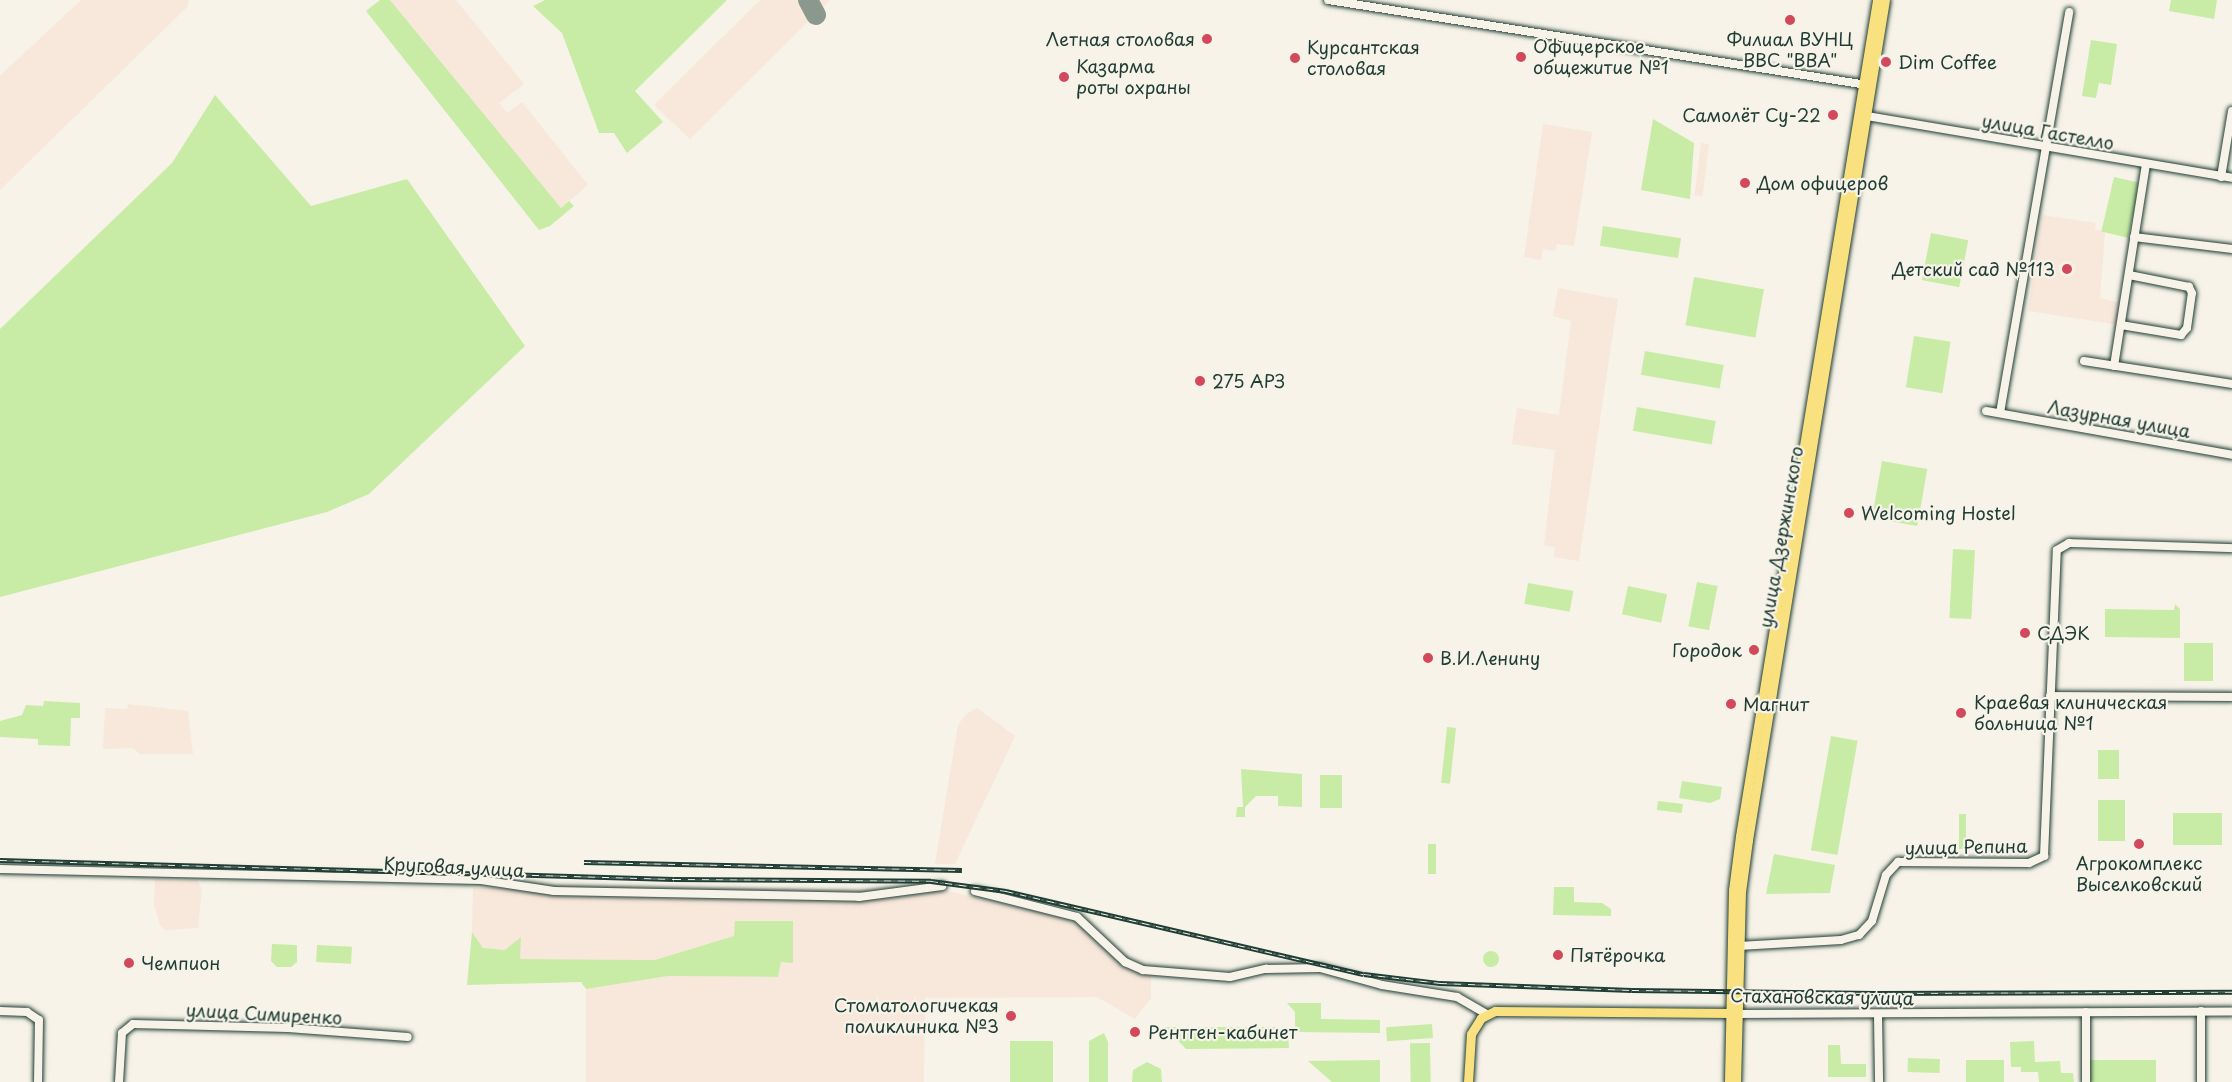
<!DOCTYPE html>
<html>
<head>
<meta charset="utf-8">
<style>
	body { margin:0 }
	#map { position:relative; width:2232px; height:1082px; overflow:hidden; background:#f7f3e8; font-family:"Playpen Sans",sans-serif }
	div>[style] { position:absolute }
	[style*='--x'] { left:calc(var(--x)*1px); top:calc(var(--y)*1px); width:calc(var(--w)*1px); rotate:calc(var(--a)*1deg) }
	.built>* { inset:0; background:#f8e7db; transform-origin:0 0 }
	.green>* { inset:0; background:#c8eca5; transform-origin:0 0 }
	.round { border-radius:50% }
	.taxiway>* { height:20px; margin:-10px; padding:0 10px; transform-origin:10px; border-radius:10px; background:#8b988e }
	.roads { filter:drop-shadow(0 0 2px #1f3d34) drop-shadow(0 0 2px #1f3d34) }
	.minor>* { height:8px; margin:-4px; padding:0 4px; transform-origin:4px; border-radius:4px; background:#f7f3e8 }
	.major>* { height:9px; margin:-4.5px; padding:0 4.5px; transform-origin:4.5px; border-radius:4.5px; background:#fae180 }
	.rail>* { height:4.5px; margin-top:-2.25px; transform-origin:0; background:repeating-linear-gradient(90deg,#f7f3e8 0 7px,#1f3d34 0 14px); box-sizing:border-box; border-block:2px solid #1f3d34 }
	.dots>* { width:16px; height:16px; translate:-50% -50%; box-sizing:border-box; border:3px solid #f7f3e8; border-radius:50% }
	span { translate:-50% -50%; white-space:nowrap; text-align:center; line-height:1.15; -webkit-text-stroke:4.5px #f7f3e8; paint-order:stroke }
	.poi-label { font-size:18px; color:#1f3d34 }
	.right { translate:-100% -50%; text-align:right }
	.left { translate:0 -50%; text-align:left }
	.street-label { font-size:18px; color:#1f3d34 }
</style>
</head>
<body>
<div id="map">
	<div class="built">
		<i style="clip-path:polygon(81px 0,189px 0,187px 7px,0 190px,0 76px)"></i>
		<i style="clip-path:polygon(390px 0,456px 0,524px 84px,499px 103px,507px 113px,522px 102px,588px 185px,561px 208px)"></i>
		<i style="clip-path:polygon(760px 0,830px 0,690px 139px,654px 105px)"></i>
		<i style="clip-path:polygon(1543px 124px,1592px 132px,1574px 246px,1557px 244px,1555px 251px,1543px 249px,1541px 260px,1524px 257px)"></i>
		<i style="left:1701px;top:143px;width:8px;height:53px;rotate:7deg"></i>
		<i style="clip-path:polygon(2042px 215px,2096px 223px,2095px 230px,2105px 231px,2100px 298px,2121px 303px,2119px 321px,2113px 324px,2028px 311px)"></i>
		<i style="clip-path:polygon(1558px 288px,1618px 299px,1579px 561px,1554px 557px,1555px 547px,1544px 545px,1555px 450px,1512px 444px,1517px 408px,1559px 415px,1571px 321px,1553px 316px)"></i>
		<i style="clip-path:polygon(128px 704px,188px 711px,193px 754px,140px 754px,133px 748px,103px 749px,105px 708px,127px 709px)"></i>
		<i style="clip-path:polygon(977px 708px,1015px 736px,955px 864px,935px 864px,958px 725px,965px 715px)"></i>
		<i style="clip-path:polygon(155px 879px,197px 880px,202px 889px,198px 928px,165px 930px,160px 925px,154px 905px)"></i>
		<i style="clip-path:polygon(522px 884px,948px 891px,1065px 918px,1085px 929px,1127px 969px,1151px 976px,1151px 998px,1135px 1019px,1097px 997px,925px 998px,924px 1082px,586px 1082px,586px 989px,668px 976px,778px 977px,781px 962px,793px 962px,735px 921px,735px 936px,655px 960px,520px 959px,505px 950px,483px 948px,472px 932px,473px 888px,517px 888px)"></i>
	</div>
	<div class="green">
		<i style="clip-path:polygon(380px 0,390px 0,561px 208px,569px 201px,574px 206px,550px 226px,539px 230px,366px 11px)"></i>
		<i style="clip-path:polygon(545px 0,727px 0,635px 91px,663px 122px,627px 153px,614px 133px,599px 133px,562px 33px,533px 6px)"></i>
		<i style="clip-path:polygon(2171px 0,2217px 0,2214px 19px,2169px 11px)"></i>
		<i style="clip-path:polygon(2091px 40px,2117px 44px,2111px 85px,2099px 83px,2096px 98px,2082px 96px)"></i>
		<i style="clip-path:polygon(215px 95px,311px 206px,407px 179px,525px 346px,369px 494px,327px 512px,0 597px,0 329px,172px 163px)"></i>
		<i style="clip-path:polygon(1653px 119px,1694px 143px,1690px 199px,1641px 190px)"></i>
		<i style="left:2114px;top:177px;width:27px;height:56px;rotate:13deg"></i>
		<i style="left:1603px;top:226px;width:79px;height:20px;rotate:9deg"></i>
		<i style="left:1931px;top:233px;width:38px;height:48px;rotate:11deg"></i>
		<i style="left:1694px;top:277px;width:71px;height:49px;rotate:10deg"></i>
		<i style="left:1914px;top:336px;width:37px;height:52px;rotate:9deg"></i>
		<i style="left:1645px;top:351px;width:80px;height:24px;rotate:10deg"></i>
		<i style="left:1637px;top:407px;width:80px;height:24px;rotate:10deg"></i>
		<i style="left:1882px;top:461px;width:46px;height:58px;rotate:10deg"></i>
		<i style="left:1953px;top:549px;width:22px;height:69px;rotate:3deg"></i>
		<i style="left:1697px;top:582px;width:21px;height:45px;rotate:11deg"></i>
		<i style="left:1528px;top:583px;width:46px;height:21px;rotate:10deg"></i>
		<i style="left:1628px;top:586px;width:40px;height:29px;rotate:12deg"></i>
		<i style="clip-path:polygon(2175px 604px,2180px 609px,2180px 638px,2105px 637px,2105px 609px,2174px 610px)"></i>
		<i style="left:2184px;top:643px;width:29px;height:38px"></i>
		<i style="clip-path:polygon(44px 701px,80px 703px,80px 718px,71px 718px,70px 746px,38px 745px,38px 739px,0 737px,0 721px,22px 715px,26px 705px,43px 706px)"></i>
		<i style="left:1447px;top:727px;width:9px;height:56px;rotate:6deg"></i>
		<i style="left:1831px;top:736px;width:27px;height:116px;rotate:10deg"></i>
		<i style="left:2098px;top:750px;width:21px;height:29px"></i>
		<i style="clip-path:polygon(1241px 769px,1302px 774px,1302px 807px,1278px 806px,1278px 796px,1256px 796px,1245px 807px,1245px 817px,1236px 817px,1237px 807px,1243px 807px)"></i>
		<i style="left:1320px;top:775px;width:22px;height:33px"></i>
		<i style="clip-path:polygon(1682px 781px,1722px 787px,1720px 799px,1710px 803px,1679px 798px)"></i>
		<i style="left:2098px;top:800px;width:27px;height:41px"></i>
		<i style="left:1658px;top:801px;width:25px;height:9px;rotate:7deg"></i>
		<i style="left:2222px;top:813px;width:32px;height:49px;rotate:90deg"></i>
		<i style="left:1959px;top:814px;width:7px;height:35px"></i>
		<i style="left:1428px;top:844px;width:8px;height:30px"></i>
		<i style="clip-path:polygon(1774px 854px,1835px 865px,1830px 893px,1766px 894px)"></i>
		<i style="clip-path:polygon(1554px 887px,1574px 887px,1574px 902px,1602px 903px,1611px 909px,1611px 916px,1553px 915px)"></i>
		<i style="clip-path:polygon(735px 921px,793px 921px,793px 963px,781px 962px,778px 977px,668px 976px,586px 989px,581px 982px,467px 985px,472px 932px,483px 948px,505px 950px,521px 937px,520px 959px,655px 960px,734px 936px)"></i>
		<i style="clip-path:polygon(272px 944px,297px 945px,297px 962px,291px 967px,277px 967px,271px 961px)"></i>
		<i style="left:317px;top:945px;width:35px;height:17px;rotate:3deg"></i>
		<i class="round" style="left:1483px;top:951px;width:16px;height:16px"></i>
		<i style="clip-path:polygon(1287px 1003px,1321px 1003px,1321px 1019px,1380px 1020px,1380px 1033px,1295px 1032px,1295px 1012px)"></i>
		<i style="left:1432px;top:1024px;width:14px;height:46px;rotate:86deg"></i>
		<i style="clip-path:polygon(1165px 1027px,1276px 1027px,1288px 1035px,1289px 1048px,1186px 1049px)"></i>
		<i style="clip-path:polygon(1104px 1033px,1108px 1042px,1108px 1082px,1089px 1082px,1089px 1041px)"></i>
		<i style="left:1010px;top:1041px;width:43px;height:41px"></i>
		<i style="clip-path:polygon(2034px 1041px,2035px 1062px,2060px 1061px,2061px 1073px,2073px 1073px,2074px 1082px,2039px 1082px,2038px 1072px,2021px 1072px,2021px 1067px,2011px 1067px,2010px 1042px)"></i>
		<i style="left:1430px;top:1043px;width:39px;height:20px;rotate:89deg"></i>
		<i style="clip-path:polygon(1828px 1045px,1840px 1045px,1841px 1064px,1866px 1064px,1866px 1077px,1828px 1077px)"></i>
		<i style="left:1908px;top:1058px;width:32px;height:14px;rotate:2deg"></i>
		<i style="clip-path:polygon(1380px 1060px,1380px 1082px,1332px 1082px,1308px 1061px)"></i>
		<i style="left:1966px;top:1060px;width:38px;height:22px"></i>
		<i style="left:2090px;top:1060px;width:66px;height:22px"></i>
		<i style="clip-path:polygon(1147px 1062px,1161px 1069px,1162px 1082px,1132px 1082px,1133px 1070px)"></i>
	</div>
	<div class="taxiway">
		<i style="--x:808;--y:0;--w:17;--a:62"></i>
	</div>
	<div class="roads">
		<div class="minor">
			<i style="--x:1328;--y:0;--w:546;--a:8.96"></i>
			<i style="--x:1861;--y:115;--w:376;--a:9.6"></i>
			<i style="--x:2221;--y:177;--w:67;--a:-80.5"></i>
			<i style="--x:2134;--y:237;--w:99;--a:7"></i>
			<i style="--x:2121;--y:325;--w:61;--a:9.5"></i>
			<i style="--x:2181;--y:335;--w:9;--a:-49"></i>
			<i style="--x:2187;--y:328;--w:35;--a:-82"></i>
			<i style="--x:2192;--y:293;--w:7;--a:-117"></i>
			<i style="--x:2189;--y:287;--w:61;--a:-168.7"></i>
			<i style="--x:2084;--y:361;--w:150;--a:8.8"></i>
			<i style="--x:2114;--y:366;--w:204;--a:-81"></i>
			<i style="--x:1986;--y:411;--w:250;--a:10.1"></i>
			<i style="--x:2000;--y:413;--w:407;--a:-80.2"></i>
			<i style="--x:2050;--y:696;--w:182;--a:0.3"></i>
			<i style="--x:0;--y:869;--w:481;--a:1.3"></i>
			<i style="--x:481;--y:880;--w:74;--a:8.6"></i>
			<i style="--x:554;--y:891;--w:305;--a:1.1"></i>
			<i style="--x:859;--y:897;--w:84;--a:-7.5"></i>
			<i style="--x:975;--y:891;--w:105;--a:14.3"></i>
			<i style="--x:1077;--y:917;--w:66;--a:43.2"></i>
			<i style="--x:1125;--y:962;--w:20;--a:24"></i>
			<i style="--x:1143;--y:970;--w:87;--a:4.6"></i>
			<i style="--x:1230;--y:977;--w:37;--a:-13"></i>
			<i style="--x:1266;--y:969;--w:54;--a:-1.1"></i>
			<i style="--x:1320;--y:968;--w:64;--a:15.3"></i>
			<i style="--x:1382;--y:985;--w:76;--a:9.1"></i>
			<i style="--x:1457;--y:997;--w:34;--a:30"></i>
			<i style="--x:1739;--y:946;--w:102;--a:-3.4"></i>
			<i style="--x:1841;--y:940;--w:19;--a:-16"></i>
			<i style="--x:1859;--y:935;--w:19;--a:-47"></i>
			<i style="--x:1872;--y:921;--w:48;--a:-73.1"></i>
			<i style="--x:1886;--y:875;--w:18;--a:-47"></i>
			<i style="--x:1898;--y:862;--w:131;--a:0.4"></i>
			<i style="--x:2029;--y:863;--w:17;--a:-25"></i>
			<i style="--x:2044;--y:856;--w:306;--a:-87.6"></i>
			<i style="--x:2057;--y:550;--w:14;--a:-30"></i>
			<i style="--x:2069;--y:543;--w:163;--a:1.8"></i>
			<i style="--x:0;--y:1011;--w:27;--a:2"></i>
			<i style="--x:27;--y:1012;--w:14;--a:34"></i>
			<i style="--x:39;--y:1020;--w:62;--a:90.9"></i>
			<i style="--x:2201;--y:1011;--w:71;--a:90"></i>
			<i style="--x:2086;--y:1012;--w:70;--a:90"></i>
			<i style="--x:1733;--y:1014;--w:499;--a:-0.3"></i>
			<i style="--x:1878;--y:1015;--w:67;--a:89.1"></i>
			<i style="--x:119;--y:1082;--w:49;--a:-86.5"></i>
			<i style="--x:122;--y:1033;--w:14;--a:-39"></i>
			<i style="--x:133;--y:1024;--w:155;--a:1.5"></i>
			<i style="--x:288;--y:1028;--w:120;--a:4.3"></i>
		</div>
		<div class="major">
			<i style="--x:1468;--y:1082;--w:48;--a:-86.4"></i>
			<i style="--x:1471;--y:1034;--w:19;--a:-58"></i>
			<i style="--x:1481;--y:1018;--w:16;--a:-27"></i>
			<i style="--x:1495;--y:1011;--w:235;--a:0.5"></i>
			<i style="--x:1729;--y:1082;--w:192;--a:-88.8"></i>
			<i style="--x:1733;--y:890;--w:54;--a:-82.6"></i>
			<i style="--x:1740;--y:836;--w:847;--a:-80.69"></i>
			<i style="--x:1736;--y:1082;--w:190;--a:-88.5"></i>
			<i style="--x:1741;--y:892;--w:52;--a:-82.3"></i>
			<i style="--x:1748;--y:840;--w:851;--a:-80.74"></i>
		</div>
	</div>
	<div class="rail">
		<i style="--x:0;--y:860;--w:674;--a:1.61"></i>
		<i style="--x:674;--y:879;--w:257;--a:0.4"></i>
		<i style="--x:931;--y:881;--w:76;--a:7.6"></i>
		<i style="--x:1006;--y:891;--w:367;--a:13.1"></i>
		<i style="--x:1364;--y:974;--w:77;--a:6.8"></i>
		<i style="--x:1440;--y:983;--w:192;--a:2.1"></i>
		<i style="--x:1632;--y:990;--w:243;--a:0.7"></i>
		<i style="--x:1875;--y:993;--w:357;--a:-0.2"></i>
		<i style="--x:584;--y:862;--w:378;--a:1.2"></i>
	</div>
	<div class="dots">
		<i style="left:1790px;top:20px;background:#d1495b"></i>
		<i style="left:1207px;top:39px;background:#d1495b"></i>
		<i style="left:1521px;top:57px;background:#d1495b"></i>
		<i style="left:1295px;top:58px;background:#d1495b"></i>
		<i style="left:1886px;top:62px;background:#d1495b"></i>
		<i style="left:1064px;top:77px;background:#d1495b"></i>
		<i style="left:1833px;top:115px;background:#d1495b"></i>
		<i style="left:1745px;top:183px;background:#d1495b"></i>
		<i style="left:2067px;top:269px;background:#d1495b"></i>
		<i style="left:1200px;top:381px;background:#d1495b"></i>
		<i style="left:1849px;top:513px;background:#d1495b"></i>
		<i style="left:2025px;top:633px;background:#d1495b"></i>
		<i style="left:1754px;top:650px;background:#d1495b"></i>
		<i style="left:1428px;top:658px;background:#d1495b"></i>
		<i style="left:1731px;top:704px;background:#d1495b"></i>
		<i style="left:1961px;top:713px;background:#d1495b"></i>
		<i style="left:2139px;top:844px;background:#d1495b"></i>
		<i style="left:1558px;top:955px;background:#d1495b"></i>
		<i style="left:129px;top:963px;background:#d1495b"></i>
		<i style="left:1011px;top:1016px;background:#d1495b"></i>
		<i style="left:1135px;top:1032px;background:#d1495b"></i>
	</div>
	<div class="poi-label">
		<span class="right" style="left:1195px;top:39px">Летная столовая</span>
		<span style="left:1790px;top:50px">Филиал ВУНЦ<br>ВВС "ВВА"</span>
		<span class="left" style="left:1533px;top:57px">Офицерское<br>общежитие №1</span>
		<span class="left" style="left:1307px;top:58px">Курсантская<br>столовая</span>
		<span class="left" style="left:1898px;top:62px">Dim Coffee</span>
		<span class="left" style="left:1076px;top:77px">Казарма<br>роты охраны</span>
		<span class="right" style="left:1821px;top:115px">Самолёт Су-22</span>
		<span class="left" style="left:1757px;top:183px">Дом офицеров</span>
		<span class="right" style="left:2055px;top:269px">Детский сад №113</span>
		<span class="left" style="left:1212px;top:381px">275 АРЗ</span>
		<span class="left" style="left:1861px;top:513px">Welcoming Hostel</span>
		<span class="left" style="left:2037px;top:633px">СДЭК</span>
		<span class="right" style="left:1742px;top:650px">Городок</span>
		<span class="left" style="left:1440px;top:658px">В.И.Ленину</span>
		<span class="left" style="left:1974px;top:713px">Краевая клиническая<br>больница №1</span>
		<span class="left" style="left:1743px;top:704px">Магнит</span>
		<span style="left:2139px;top:874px">Агрокомплекс<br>Выселковский</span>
		<span class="left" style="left:1570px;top:955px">Пятёрочка</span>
		<span class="left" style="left:141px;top:963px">Чемпион</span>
		<span class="right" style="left:999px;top:1016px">Стоматологичекая<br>поликлиника №3</span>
		<span class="left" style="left:1148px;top:1032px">Рентген-кабинет</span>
	</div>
	<div class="street-label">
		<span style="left:2048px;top:132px;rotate:10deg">улица Гастелло</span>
		<span style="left:2119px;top:419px;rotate:10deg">Лазурная улица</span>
		<span style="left:1781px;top:537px;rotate:-80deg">улица Дзержинского</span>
		<span style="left:1966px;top:847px;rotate:-1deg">улица Репина</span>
		<span style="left:454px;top:867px;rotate:3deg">Круговая улица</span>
		<span style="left:1822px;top:997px;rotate:1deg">Стахановская улица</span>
		<span style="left:264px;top:1014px;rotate:3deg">улица Симиренко</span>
	</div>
</div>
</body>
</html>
